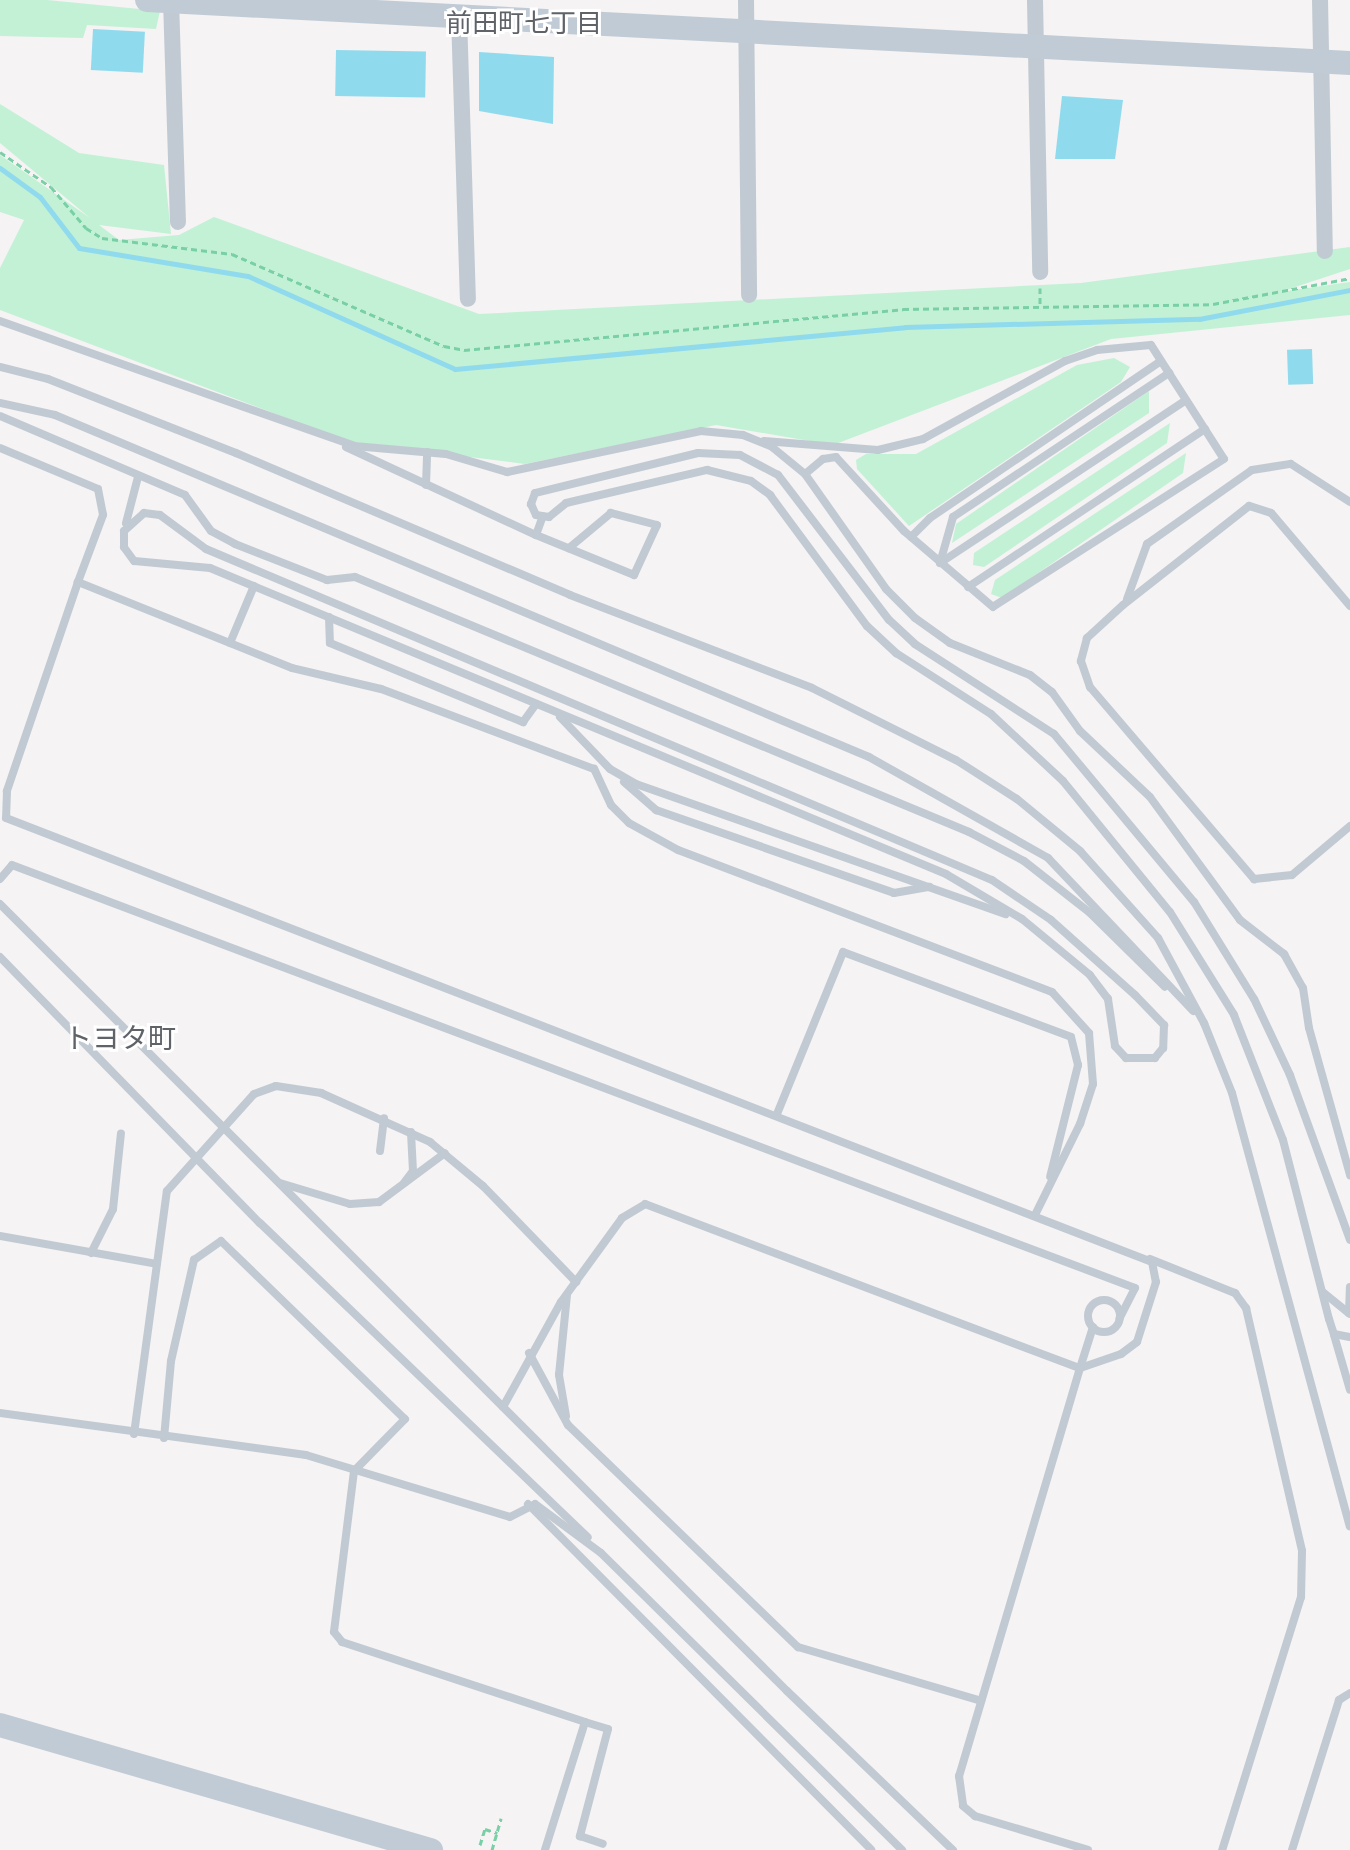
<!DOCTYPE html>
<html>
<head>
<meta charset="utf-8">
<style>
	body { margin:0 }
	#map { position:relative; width:1350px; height:1850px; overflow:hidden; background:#f5f3f3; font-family:"Titillium Web","Noto Sans JP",sans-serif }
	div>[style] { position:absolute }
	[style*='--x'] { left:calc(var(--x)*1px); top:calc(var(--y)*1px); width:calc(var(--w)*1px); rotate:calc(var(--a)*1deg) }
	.green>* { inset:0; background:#c3f1d5 }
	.water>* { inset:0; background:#90daee; transform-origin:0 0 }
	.stream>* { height:5px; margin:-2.5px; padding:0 2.5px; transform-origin:2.5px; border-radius:2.5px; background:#90daee }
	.path>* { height:3px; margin-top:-1.5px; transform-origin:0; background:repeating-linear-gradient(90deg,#7ad0a6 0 6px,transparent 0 10px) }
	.lane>* { height:8px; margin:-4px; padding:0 4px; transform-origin:4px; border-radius:4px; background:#c1cad2 }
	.lane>.ring { margin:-4px; padding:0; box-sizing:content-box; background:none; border:8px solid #c1cad2; border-radius:50% }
	.street>* { height:16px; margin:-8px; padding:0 8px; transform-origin:8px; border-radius:8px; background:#c1cad2 }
	.secondary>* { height:24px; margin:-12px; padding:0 12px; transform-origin:12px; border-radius:12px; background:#c1cbd6 }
	.lane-bridge>* { height:8px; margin:-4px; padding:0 4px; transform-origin:4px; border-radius:4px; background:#c1cad2 }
	span { translate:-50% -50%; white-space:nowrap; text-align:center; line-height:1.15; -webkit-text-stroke:6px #fff; paint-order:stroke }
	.neighbourhood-label { font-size:26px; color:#5f6368 }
	.quarter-label { font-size:28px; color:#5f6368 }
</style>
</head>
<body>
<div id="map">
	<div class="green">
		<i style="clip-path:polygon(0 0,47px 0,160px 11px,156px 29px,87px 25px,83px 38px,0 36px)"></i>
		<i style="clip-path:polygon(0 104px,79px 153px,164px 165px,171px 234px,99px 225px,119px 240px,179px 235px,214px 217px,479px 314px,1081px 283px,1350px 247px,1350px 269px,1280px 292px,1350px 282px,1350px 315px,1111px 339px,833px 445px,716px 425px,525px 464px,350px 442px,0 310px,0 268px,24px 220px,0 212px,0 155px,90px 218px,0 143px)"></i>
		<i style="clip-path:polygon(1114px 358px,1130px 367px,1121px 382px,909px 526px,857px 469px,856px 460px,866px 454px,916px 454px,1077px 365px)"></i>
		<i style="clip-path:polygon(1149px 391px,1149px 413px,952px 543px,956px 524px)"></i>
		<i style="clip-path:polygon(1170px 423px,1167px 443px,984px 567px,973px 565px,974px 553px)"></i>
		<i style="clip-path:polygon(1186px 453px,1183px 473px,1002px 598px,991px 594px,995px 580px)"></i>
	</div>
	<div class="water">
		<i style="left:93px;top:29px;width:52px;height:41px;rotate:3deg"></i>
		<i style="left:336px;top:50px;width:90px;height:46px;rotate:1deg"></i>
		<i style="clip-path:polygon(479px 52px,554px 57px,553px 124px,479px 111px)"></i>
		<i style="clip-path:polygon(1062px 96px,1123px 100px,1115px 159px,1055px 159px)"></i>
		<i style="left:1312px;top:349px;width:35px;height:25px;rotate:88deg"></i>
	</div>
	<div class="stream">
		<i style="--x:0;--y:168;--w:49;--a:35.9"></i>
		<i style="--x:40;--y:197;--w:64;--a:52.6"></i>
		<i style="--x:79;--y:248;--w:171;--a:9.4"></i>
		<i style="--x:248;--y:276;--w:227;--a:24.2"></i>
		<i style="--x:455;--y:369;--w:452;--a:-5.3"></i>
		<i style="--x:905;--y:327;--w:294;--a:-1.6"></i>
		<i style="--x:1199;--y:319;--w:154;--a:-10.9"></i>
	</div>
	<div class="path">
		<i style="--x:0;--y:152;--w:62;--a:34.5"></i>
		<i style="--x:51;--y:187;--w:54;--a:49.5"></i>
		<i style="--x:86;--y:228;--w:19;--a:32"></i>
		<i style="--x:102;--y:238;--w:131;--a:7"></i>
		<i style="--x:232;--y:254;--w:231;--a:23.5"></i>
		<i style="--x:444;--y:346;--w:20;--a:11"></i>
		<i style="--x:464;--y:350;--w:441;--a:-5.3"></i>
		<i style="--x:903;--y:309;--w:310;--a:-0.9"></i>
		<i style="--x:1213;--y:304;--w:139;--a:-10.7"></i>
		<i style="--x:1040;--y:288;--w:19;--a:90"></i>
		<i style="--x:480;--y:1845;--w:17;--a:-73"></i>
		<i style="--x:485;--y:1829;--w:13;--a:18"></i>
		<i style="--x:492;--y:1850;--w:33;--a:-74"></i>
	</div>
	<div class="lane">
		<i style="--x:0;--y:321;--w:375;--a:19.4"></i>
		<i style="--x:354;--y:446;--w:92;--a:5"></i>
		<i style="--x:446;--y:454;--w:64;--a:16.4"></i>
		<i style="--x:507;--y:472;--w:198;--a:-11.9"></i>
		<i style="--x:701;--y:431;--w:42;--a:5.4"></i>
		<i style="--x:743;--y:435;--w:31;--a:22"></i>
		<i style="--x:772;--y:447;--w:43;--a:39.3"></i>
		<i style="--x:805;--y:474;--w:141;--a:54.8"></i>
		<i style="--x:886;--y:589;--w:41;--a:45"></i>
		<i style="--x:915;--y:618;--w:43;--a:35.5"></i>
		<i style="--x:950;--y:643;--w:86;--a:21.8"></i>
		<i style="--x:1030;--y:675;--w:28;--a:38"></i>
		<i style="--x:1052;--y:692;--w:48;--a:54.3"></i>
		<i style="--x:1080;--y:731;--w:96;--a:43.3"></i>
		<i style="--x:1150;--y:797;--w:152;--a:53.8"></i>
		<i style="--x:1240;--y:920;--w:56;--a:37.7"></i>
		<i style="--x:1284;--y:954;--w:39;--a:61"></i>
		<i style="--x:1303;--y:988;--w:40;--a:81.5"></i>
		<i style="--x:1309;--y:1028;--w:153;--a:74.4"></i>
		<i style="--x:0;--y:367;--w:49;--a:14"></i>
		<i style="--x:48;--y:379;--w:202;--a:21.5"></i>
		<i style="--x:236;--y:453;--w:363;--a:23"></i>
		<i style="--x:570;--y:595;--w:259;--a:21"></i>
		<i style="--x:812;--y:688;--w:161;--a:26.6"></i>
		<i style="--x:956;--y:760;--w:72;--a:32.6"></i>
		<i style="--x:1017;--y:799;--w:82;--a:39.5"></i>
		<i style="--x:1080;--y:851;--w:117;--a:48.1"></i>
		<i style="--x:1158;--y:938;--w:97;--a:61.6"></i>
		<i style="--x:1204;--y:1023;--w:75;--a:68.2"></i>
		<i style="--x:1232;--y:1093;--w:449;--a:74.8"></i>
		<i style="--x:0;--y:403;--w:56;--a:12.3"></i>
		<i style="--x:55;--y:415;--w:883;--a:22.79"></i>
		<i style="--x:869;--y:757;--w:206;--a:29.4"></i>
		<i style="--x:1048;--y:858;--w:211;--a:46.5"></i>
		<i style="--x:0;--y:416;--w:201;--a:23.1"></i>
		<i style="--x:185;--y:495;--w:44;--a:54.2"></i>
		<i style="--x:211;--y:531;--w:27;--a:28"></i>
		<i style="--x:235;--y:544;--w:99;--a:21.4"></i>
		<i style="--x:327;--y:580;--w:28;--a:-6"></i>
		<i style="--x:355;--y:577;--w:665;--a:22.55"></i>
		<i style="--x:969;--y:832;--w:62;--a:27.8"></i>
		<i style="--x:1024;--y:861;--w:84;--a:38.2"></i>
		<i style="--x:1090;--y:913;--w:105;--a:44.6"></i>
		<i style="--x:764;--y:441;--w:114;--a:4.5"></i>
		<i style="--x:878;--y:450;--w:46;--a:-13.7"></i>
		<i style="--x:923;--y:439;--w:162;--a:-28.8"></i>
		<i style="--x:1065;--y:361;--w:34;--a:-19"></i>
		<i style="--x:1097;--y:350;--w:54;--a:-5.3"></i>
		<i style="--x:1151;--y:345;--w:135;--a:57.4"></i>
		<i style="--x:1224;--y:459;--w:274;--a:147.4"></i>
		<i style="--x:993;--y:607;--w:117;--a:-139.5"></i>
		<i style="--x:904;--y:531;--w:100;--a:-132.6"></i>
		<i style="--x:836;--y:457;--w:13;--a:171"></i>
		<i style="--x:823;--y:459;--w:23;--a:140"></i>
		<i style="--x:346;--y:447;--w:209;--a:24.9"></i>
		<i style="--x:536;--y:535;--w:20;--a:-70"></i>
		<i style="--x:0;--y:448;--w:106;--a:22.7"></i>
		<i style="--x:98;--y:489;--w:26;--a:79"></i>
		<i style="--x:103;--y:515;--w:72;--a:110.5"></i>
		<i style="--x:426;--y:485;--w:33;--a:-88"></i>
		<i style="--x:144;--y:513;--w:16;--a:7"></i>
		<i style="--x:160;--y:515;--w:57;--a:36.5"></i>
		<i style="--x:206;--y:549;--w:853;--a:22.84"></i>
		<i style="--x:992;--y:880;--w:71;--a:34.1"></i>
		<i style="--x:1051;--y:920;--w:113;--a:41.8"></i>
		<i style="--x:1135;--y:995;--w:42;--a:46"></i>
		<i style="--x:1164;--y:1025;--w:23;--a:92"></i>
		<i style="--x:1163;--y:1048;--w:13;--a:129"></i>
		<i style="--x:1155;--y:1058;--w:29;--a:180"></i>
		<i style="--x:1126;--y:1058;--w:16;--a:-133"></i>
		<i style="--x:1115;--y:1046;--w:48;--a:-98.5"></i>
		<i style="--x:1108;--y:999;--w:30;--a:-127"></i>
		<i style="--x:1090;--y:975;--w:88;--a:-140.5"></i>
		<i style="--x:1022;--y:919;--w:88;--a:-149.4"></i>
		<i style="--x:946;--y:874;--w:797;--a:-157.42"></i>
		<i style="--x:210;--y:568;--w:76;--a:-174.7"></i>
		<i style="--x:134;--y:561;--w:17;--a:-126"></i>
		<i style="--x:124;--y:547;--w:16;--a:-90"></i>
		<i style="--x:124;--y:531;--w:27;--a:-42"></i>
		<i style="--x:126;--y:523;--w:48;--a:-75.4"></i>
		<i style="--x:536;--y:535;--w:106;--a:22.2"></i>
		<i style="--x:634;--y:575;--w:55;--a:-65.3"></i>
		<i style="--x:657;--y:525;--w:48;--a:-165.4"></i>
		<i style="--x:611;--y:513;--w:55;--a:140.2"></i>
		<i style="--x:911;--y:537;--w:27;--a:-45"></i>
		<i style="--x:930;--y:518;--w:279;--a:-34.2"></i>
		<i style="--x:940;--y:563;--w:48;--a:-74.2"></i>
		<i style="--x:953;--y:517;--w:260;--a:-33.7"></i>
		<i style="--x:940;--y:563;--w:295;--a:-33.5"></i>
		<i style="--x:968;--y:587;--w:285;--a:-33.7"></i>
		<i style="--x:1127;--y:599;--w:59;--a:-70"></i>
		<i style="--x:1147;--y:544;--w:128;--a:-35.2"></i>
		<i style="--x:1252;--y:470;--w:39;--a:-9"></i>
		<i style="--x:1291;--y:464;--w:70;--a:32.8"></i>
		<i style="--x:1350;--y:606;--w:122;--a:-130.3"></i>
		<i style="--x:1271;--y:513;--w:23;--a:-162"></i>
		<i style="--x:1249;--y:506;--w:160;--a:141.8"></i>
		<i style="--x:1123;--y:605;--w:49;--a:137.5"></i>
		<i style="--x:1087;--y:638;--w:24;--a:105"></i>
		<i style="--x:1081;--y:661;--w:28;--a:71"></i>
		<i style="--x:1090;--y:687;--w:253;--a:49.5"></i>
		<i style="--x:1254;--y:879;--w:38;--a:-6"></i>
		<i style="--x:1292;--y:875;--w:76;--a:-40.2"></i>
		<i style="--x:329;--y:617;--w:26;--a:88"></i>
		<i style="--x:330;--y:643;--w:209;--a:22.3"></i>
		<i style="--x:523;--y:722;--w:22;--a:-54"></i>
		<i style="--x:230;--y:643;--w:62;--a:-67.2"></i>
		<i style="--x:560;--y:717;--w:72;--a:46.1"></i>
		<i style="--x:610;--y:769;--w:30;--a:30"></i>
		<i style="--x:636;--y:784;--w:392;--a:19.4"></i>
		<i style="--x:624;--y:782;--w:43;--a:41.2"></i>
		<i style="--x:656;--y:810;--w:252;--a:19.2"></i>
		<i style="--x:894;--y:893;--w:36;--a:-10"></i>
		<i style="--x:0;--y:879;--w:18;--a:-49"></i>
		<i style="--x:12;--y:865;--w:1200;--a:20.64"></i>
		<i style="--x:1135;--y:1288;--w:34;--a:117"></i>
		<i style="--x:0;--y:904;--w:1113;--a:45"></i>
		<i style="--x:787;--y:1691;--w:230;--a:43.8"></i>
		<i style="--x:0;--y:957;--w:372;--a:45.7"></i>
		<i style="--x:260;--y:1223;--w:454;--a:43.8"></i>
		<i style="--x:254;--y:1094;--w:23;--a:-20"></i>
		<i style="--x:276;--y:1086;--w:46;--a:8.8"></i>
		<i style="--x:321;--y:1093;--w:120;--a:24.2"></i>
		<i style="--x:430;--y:1142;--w:69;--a:39.7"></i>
		<i style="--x:483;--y:1186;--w:134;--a:45.9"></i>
		<i style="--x:777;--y:1114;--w:175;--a:-67.8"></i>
		<i style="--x:843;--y:952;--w:243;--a:20.4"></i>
		<i style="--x:1071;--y:1037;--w:29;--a:76"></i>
		<i style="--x:1078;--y:1065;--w:115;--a:104"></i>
		<i style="--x:380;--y:1151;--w:33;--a:-83"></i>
		<i style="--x:280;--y:1183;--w:73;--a:16.7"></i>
		<i style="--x:350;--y:1204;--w:29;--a:-4"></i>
		<i style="--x:379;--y:1202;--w:82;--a:-36.6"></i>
		<i style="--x:404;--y:1183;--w:15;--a:-53"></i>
		<i style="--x:413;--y:1171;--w:39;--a:-93"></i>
		<i style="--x:1035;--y:1215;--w:102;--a:-63.7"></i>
		<i style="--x:1080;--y:1124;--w:42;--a:-72"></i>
		<i style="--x:1093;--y:1084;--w:51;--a:-94.5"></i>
		<i style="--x:1089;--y:1033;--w:55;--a:-132.1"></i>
		<i style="--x:1052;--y:992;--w:400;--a:-159.2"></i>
		<i style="--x:678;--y:850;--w:56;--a:-151.1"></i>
		<i style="--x:629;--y:823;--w:25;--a:-135"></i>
		<i style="--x:611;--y:805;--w:40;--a:-115"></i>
		<i style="--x:594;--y:769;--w:228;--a:-159.4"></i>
		<i style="--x:381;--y:689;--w:91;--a:-166.7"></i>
		<i style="--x:292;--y:668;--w:231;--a:-158.1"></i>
		<i style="--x:78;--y:582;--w:221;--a:108.8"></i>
		<i style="--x:7;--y:791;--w:27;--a:92"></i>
		<i style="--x:6;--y:818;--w:1229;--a:21.18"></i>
		<i style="--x:1152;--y:1262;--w:20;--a:79"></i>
		<i style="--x:1156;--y:1282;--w:63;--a:107.6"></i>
		<i style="--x:1137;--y:1342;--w:20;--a:143"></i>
		<i style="--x:1121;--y:1354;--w:43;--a:161.1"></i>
		<i style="--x:1080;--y:1368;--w:426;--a:106.5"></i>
		<i style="--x:959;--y:1776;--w:30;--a:82"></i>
		<i style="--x:963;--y:1806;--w:16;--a:40"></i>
		<i style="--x:975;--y:1816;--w:118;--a:16.7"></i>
		<i style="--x:0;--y:1236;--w:159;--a:10.1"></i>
		<i style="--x:1350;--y:1240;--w:176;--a:-110"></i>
		<i style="--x:1290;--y:1075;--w:84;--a:-115.3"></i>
		<i style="--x:1254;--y:999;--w:114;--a:-121.7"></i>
		<i style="--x:1194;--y:902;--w:219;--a:-129.8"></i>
		<i style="--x:1054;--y:734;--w:166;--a:-147.1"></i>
		<i style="--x:915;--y:644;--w:35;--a:-137"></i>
		<i style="--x:889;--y:620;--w:183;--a:-127.4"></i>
		<i style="--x:778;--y:475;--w:43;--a:-152.2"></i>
		<i style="--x:740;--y:455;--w:42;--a:-177.3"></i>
		<i style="--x:698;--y:453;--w:168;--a:166.2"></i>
		<i style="--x:535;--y:493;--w:12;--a:110"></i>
		<i style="--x:531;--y:504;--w:12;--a:66"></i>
		<i style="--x:536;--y:515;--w:13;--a:9"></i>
		<i style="--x:549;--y:517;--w:22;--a:-39"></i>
		<i style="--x:566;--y:503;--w:145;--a:-13.2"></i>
		<i style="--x:707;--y:470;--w:45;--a:14"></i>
		<i style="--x:751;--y:481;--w:24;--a:36"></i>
		<i style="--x:770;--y:495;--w:163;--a:53.5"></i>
		<i style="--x:867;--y:626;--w:40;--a:43"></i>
		<i style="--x:896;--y:653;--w:113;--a:32.7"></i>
		<i style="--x:991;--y:714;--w:98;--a:42.9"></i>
		<i style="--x:1063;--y:781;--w:169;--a:50.8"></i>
		<i style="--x:1170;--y:912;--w:121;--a:58.1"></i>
		<i style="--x:1234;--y:1015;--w:134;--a:68.6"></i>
		<i style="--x:1283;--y:1140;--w:185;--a:75.6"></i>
		<i style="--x:1329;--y:1319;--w:16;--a:72"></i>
		<i style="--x:1334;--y:1334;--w:16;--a:11"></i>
		<i style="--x:91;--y:1253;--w:49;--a:-63.4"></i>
		<i style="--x:113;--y:1209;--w:76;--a:-84"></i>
		<i style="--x:1150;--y:1259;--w:92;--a:21.8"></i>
		<i style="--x:1235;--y:1293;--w:19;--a:54"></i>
		<i style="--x:1246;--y:1308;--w:249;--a:77"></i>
		<i style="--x:1302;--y:1551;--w:46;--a:91.2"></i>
		<i style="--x:1301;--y:1597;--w:265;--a:107.3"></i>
		<i style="--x:1324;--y:1293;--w:33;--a:39"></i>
		<i class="ring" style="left:1088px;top:1300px;width:24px;height:24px"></i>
		<i style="--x:1349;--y:1313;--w:26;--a:-88"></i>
		<i style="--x:1334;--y:1335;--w:57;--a:73.8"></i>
		<i style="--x:529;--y:1353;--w:82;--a:61.6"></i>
		<i style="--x:568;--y:1425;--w:320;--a:44"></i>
		<i style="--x:798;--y:1647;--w:191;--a:16.4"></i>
		<i style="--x:503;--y:1407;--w:120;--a:-61.1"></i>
		<i style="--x:561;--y:1302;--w:104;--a:-54"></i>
		<i style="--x:622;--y:1218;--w:27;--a:-31"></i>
		<i style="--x:645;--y:1204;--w:465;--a:20.7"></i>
		<i style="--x:1080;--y:1368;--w:43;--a:-72.4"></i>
		<i style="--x:0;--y:1413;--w:309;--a:7.8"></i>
		<i style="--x:306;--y:1455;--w:213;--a:16.9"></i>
		<i style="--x:510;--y:1517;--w:28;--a:-27"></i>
		<i style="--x:535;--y:1504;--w:82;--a:36.6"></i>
		<i style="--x:601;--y:1553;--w:423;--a:44.6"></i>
		<i style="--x:566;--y:1416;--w:42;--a:-99.7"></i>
		<i style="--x:559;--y:1375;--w:80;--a:-84.3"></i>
		<i style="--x:134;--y:1434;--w:245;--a:-82.3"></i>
		<i style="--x:164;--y:1438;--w:77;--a:-84.8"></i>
		<i style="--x:171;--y:1361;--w:104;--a:-77.2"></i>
		<i style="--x:194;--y:1260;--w:33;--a:-35"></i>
		<i style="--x:221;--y:1241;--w:256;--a:44.1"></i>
		<i style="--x:405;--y:1419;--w:73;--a:134.4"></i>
		<i style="--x:354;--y:1471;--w:162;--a:97.1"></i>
		<i style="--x:334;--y:1632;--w:13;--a:51"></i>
		<i style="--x:342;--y:1642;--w:256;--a:18.2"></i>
		<i style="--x:585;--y:1722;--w:134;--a:107.4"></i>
		<i style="--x:528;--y:1504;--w:487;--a:45.2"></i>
		<i style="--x:585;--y:1722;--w:24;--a:17"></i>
		<i style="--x:608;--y:1729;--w:111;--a:104.7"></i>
		<i style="--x:580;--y:1836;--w:24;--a:19"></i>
		<i style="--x:1292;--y:1850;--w:157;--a:-72.6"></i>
		<i style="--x:1339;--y:1700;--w:13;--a:-32"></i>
	</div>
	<div class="street">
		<i style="--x:171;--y:0;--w:222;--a:88.2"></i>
		<i style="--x:746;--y:0;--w:295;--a:89.4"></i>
		<i style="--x:1035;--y:0;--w:272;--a:88.9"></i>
		<i style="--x:1320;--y:0;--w:251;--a:88.9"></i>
		<i style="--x:459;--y:16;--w:283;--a:88.2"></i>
	</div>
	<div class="secondary">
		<i style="--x:147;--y:0;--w:1205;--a:3"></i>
		<i style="--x:0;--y:1725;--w:449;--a:16.2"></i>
	</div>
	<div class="lane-bridge">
		<i style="--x:167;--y:1191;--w:130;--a:-48.1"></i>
	</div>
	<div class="neighbourhood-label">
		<span style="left:524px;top:23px">前田町七丁目</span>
	</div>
	<div class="quarter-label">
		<span style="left:120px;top:1038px">トヨタ町</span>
	</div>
</div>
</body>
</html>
